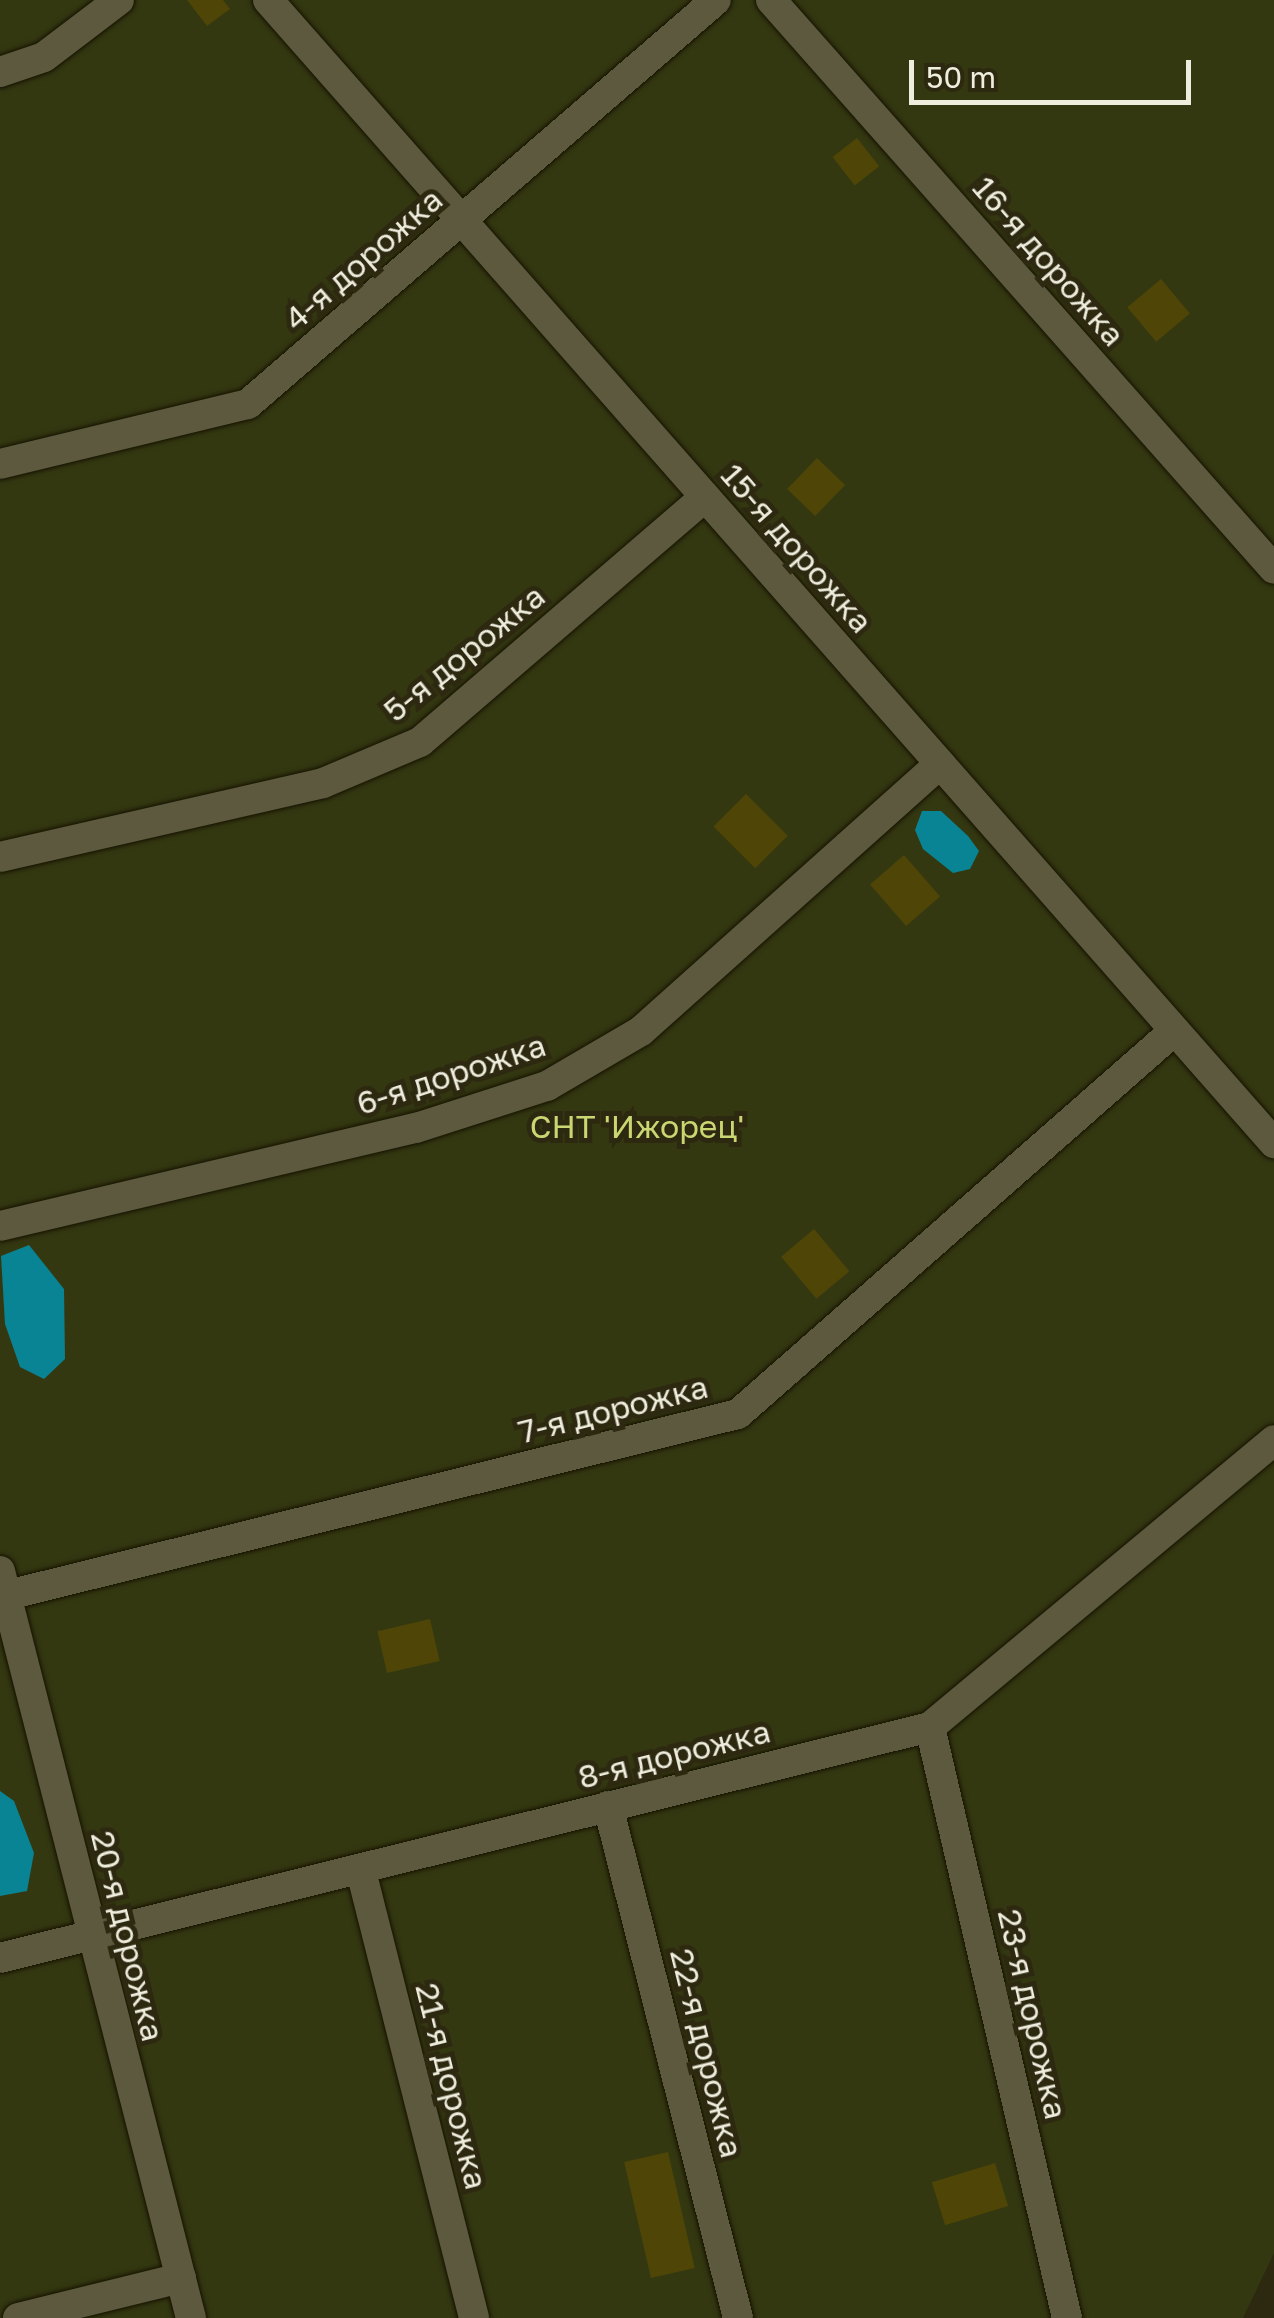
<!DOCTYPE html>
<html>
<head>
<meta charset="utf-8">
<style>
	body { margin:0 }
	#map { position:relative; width:1274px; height:2318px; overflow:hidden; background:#2d2910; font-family:"Golos Text",sans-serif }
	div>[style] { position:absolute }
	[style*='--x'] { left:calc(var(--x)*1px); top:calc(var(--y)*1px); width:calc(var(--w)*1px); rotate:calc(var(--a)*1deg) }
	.green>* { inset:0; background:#343811 }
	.water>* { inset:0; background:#098494 }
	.building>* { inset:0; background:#4e4507; transform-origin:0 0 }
	.roads { filter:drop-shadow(0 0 2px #161200) drop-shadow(0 0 2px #161200) }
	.minor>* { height:30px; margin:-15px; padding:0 15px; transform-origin:15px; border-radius:15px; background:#5d593e }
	span { translate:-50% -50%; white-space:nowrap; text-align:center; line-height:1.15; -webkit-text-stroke:10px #2d2910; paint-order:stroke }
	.street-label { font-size:32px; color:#efedde }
	.park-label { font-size:32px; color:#cad672 }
	.scale { position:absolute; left:909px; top:60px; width:282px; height:45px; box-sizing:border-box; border:5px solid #efedde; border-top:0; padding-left:12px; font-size:30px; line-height:35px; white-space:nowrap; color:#efedde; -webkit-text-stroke:8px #2d2910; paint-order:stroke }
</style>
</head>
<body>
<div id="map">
	<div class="green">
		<i style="clip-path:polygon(0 0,1274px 0,1274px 2253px,1243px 2318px,0 2318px)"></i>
	</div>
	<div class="water">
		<i style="clip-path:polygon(922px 811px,941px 811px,968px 836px,979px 851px,970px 869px,953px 873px,923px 849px,915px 830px)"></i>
		<i style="clip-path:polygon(29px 1245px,64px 1289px,65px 1359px,44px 1379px,20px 1367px,5px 1324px,1px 1256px)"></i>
		<i style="clip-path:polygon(0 1791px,14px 1801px,34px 1853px,27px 1891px,0 1896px)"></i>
	</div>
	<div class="building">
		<i style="clip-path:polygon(187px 0,223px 0,230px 9px,207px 26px)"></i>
		<i style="left:857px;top:138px;width:36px;height:31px;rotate:52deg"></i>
		<i style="left:1161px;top:279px;width:45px;height:44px;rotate:50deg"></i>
		<i style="left:817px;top:458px;width:39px;height:43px;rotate:44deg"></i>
		<i style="left:746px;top:794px;width:59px;height:46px;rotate:45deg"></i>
		<i style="left:904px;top:855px;width:55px;height:45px;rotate:49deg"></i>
		<i style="left:814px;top:1229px;width:55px;height:43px;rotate:50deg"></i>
		<i style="left:430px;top:1619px;width:43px;height:54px;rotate:77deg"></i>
		<i style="left:668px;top:2152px;width:119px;height:45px;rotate:77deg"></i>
		<i style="left:995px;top:2163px;width:45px;height:66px;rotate:73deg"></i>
	</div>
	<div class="roads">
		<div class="minor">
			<i style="--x:268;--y:0;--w:1523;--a:48.65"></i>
			<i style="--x:771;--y:0;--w:759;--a:48.52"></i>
			<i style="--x:0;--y:72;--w:46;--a:-18.8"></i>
			<i style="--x:44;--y:57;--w:94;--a:-37.2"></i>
			<i style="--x:0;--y:464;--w:255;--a:-13.6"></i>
			<i style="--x:248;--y:404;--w:618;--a:-40.8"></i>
			<i style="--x:0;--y:857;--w:331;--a:-12.9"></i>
			<i style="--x:323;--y:783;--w:105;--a:-22.9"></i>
			<i style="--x:420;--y:742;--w:376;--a:-40.7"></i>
			<i style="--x:0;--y:1226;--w:427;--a:-13.3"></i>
			<i style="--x:416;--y:1128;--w:138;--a:-17.8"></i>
			<i style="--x:547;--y:1086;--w:109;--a:-30.3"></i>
			<i style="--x:641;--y:1031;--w:401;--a:-41.8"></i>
			<i style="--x:0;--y:1571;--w:771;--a:75.66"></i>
			<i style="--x:0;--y:1597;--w:760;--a:-13.93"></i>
			<i style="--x:738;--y:1414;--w:580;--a:-41.3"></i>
			<i style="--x:930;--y:1727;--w:607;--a:76.95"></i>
			<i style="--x:608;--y:1806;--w:528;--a:75.75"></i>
			<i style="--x:361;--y:1871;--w:461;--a:75.8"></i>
			<i style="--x:0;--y:1958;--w:958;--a:-13.95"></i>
			<i style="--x:930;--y:1727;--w:448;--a:-39.8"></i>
			<i style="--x:18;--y:2318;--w:168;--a:-13.8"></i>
		</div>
	</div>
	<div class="street-label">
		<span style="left:363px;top:259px;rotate:-41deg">4-я дорожка</span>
		<span style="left:1049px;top:261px;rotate:49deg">16-я дорожка</span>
		<span style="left:797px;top:548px;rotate:49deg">15-я дорожка</span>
		<span style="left:464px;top:653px;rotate:-39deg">5-я дорожка</span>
		<span style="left:451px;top:1074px;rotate:-18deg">6-я дорожка</span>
		<span style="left:613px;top:1409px;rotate:-14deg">7-я дорожка</span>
		<span style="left:674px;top:1754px;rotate:-14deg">8-я дорожка</span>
		<span style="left:128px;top:1936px;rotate:76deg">20-я дорожка</span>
		<span style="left:1033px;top:2014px;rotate:77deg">23-я дорожка</span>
		<span style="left:707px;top:2053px;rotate:76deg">22-я дорожка</span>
		<span style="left:452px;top:2086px;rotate:76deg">21-я дорожка</span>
	</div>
	<div class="park-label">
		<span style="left:637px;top:1126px">СНТ 'Ижорец'</span>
	</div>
	<div class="scale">50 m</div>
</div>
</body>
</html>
